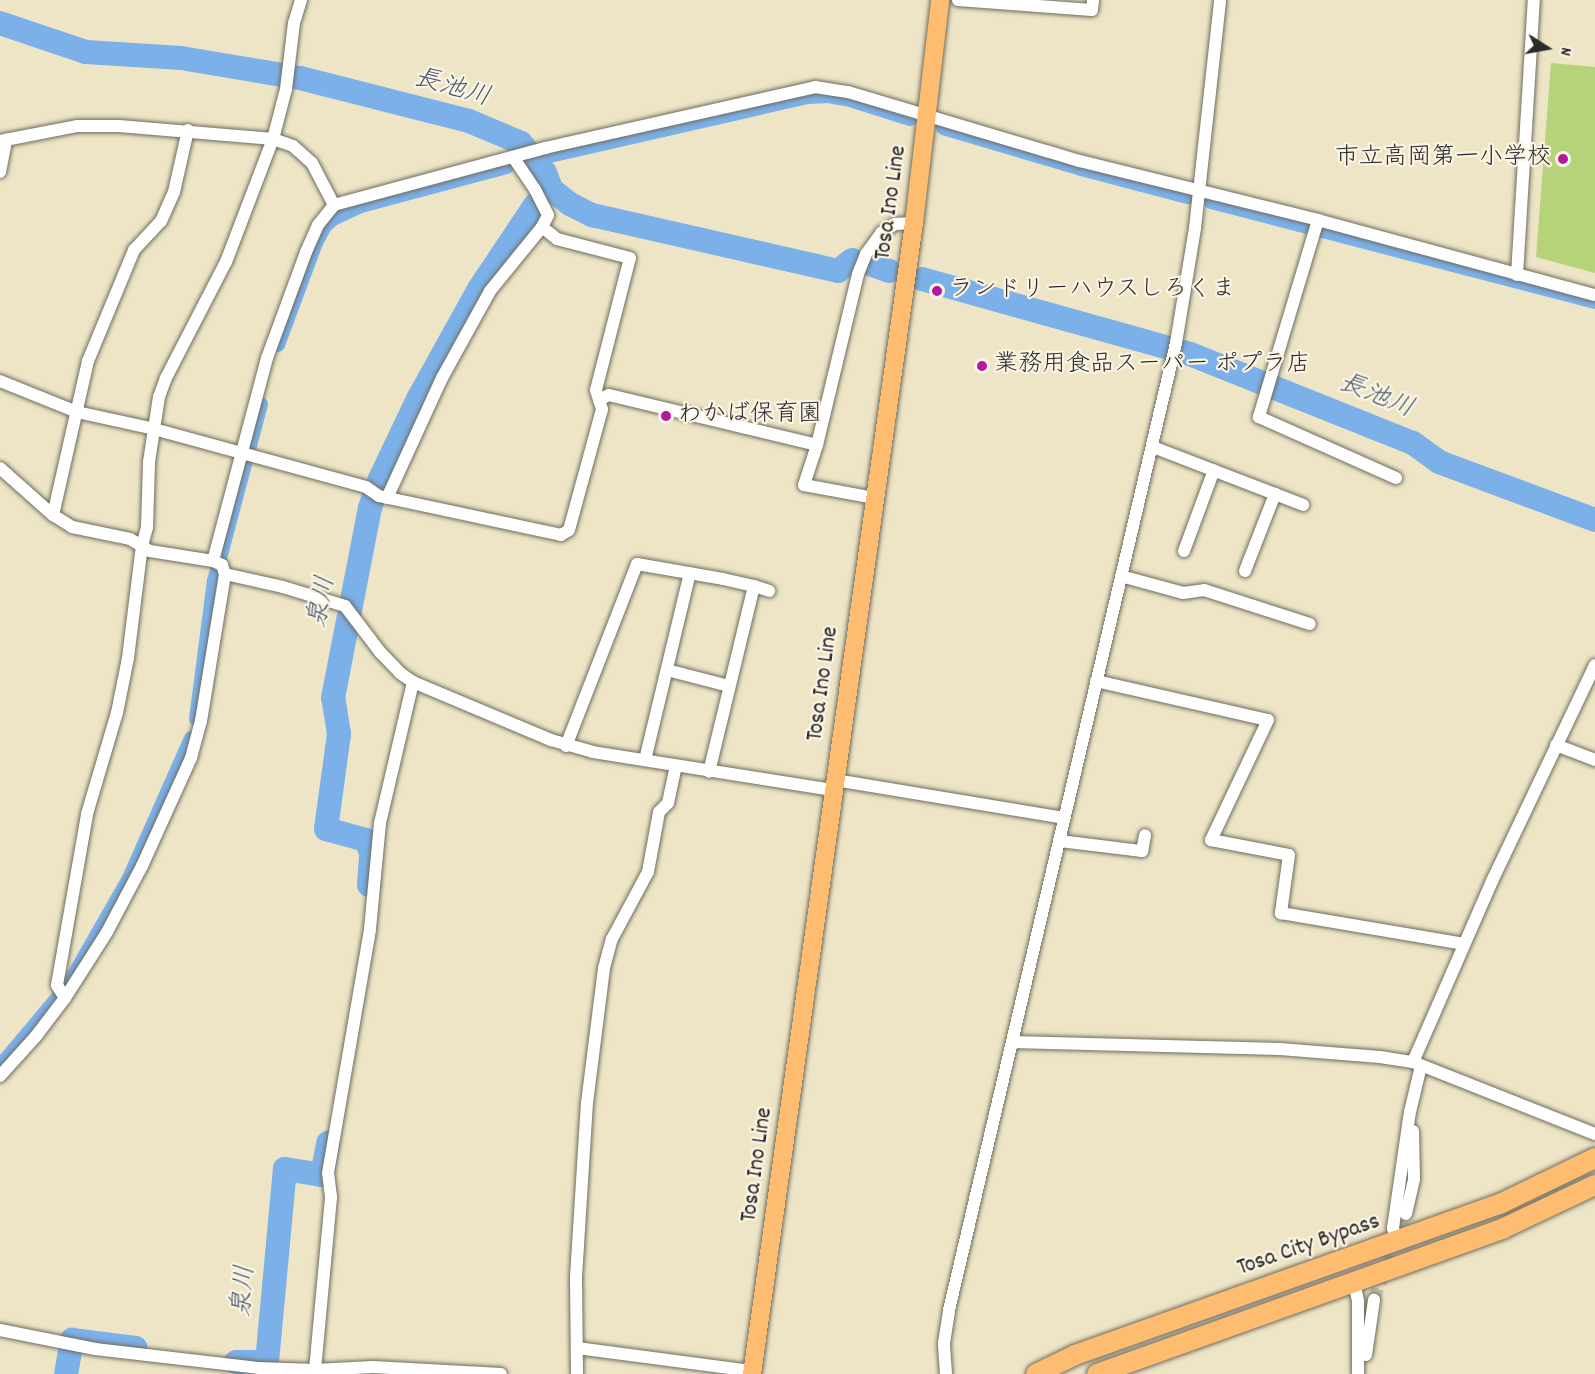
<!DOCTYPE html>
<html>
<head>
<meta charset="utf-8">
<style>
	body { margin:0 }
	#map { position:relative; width:1595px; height:1374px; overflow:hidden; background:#ede5c5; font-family:Dekko,"Klee One",sans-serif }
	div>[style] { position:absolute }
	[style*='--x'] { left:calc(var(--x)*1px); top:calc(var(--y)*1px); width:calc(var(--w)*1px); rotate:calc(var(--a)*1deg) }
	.green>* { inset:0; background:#b7d379 }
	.canal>* { height:14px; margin:-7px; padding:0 7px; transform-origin:7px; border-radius:7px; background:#7bb0e8 }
	.river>* { height:24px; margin:-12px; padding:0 12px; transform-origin:12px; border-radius:12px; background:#7bb0e8 }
	.minor-tunnel>* { height:12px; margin-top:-6px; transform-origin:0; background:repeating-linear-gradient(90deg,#c6c0a6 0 12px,transparent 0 18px) }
	.roads { filter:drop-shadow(0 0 2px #6f6c61) drop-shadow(0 0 2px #6f6c61) }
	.minor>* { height:12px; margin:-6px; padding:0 6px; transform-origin:6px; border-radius:6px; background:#fff }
	.primary>* { height:18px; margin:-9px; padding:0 9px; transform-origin:9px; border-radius:9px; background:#fdbc6f }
	.trunk>* { height:20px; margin:-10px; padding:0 10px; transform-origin:10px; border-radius:10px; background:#fdbc6f }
	.dots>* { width:16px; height:16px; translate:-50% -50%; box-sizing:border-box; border:3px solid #fcf5e5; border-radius:50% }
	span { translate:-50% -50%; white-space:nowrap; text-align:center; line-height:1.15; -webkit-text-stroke:4.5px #fcf5e5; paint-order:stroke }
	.poi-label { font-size:24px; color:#2b2b2b }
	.right { translate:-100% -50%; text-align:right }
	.left { translate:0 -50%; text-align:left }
	.street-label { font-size:24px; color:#2b2b2b }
	.water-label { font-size:26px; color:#475a6d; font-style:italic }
	.north { position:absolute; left:1517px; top:18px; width:60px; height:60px; -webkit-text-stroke:4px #fcf5e5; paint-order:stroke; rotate:101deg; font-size:16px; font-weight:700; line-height:24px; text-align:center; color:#2b2b2b }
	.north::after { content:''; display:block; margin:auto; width:21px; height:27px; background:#2b2b2b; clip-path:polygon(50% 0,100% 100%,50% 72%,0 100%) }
</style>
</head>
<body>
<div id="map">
	<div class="green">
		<i style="clip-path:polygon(1551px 63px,1595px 67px,1595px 273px,1536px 257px)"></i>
	</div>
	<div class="canal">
		<i style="--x:943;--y:128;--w:144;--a:16.5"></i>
		<i style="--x:1081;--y:169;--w:111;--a:14.7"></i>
		<i style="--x:528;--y:161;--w:287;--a:-12.9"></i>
		<i style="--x:808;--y:97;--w:20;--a:-3"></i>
		<i style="--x:828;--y:96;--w:22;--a:10"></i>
		<i style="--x:850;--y:100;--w:63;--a:17.6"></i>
		<i style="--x:1211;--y:202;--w:397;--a:14.6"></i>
		<i style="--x:278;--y:345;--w:109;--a:-69.6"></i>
		<i style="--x:316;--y:243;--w:19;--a:-62"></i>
		<i style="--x:325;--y:226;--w:11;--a:-41"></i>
		<i style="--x:333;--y:219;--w:31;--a:-25"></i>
		<i style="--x:361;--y:206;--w:151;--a:-15"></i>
		<i style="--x:196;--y:719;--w:139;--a:-82.6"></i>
		<i style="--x:214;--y:581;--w:183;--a:-75.1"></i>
		<i style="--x:0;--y:1066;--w:106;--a:-50"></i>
		<i style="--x:68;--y:985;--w:123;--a:-60.3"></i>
		<i style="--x:129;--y:878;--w:153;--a:-66.1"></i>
	</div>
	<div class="river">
		<i style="--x:0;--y:23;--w:91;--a:18.6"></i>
		<i style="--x:86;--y:52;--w:95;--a:3.6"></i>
		<i style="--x:181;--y:58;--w:121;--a:9.5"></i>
		<i style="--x:300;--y:78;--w:174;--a:14.3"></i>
		<i style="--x:469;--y:121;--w:56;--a:22.9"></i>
		<i style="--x:521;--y:143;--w:38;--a:51"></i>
		<i style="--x:545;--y:173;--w:18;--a:68"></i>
		<i style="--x:552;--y:190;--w:23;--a:38"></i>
		<i style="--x:570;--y:204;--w:25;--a:27"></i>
		<i style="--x:592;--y:215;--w:252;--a:12.8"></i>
		<i style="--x:838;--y:271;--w:18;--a:-38"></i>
		<i style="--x:872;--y:265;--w:18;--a:19"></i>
		<i style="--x:922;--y:279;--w:278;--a:15.6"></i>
		<i style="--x:1190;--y:354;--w:240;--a:21.8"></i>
		<i style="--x:1413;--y:443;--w:32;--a:36"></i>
		<i style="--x:1439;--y:462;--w:166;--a:20.4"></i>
		<i style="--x:369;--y:885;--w:32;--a:-86"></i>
		<i style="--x:371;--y:853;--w:14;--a:-111"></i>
		<i style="--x:366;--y:840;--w:41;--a:-164.6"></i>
		<i style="--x:326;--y:829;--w:96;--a:-82.2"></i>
		<i style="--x:339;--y:734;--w:36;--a:-99"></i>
		<i style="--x:333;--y:698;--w:194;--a:-79"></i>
		<i style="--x:370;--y:508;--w:31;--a:-71"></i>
		<i style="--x:380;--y:479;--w:89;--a:-64.6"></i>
		<i style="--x:418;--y:399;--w:126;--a:-61"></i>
		<i style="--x:479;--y:289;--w:101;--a:-56.3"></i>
		<i style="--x:236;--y:1362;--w:31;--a:0"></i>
		<i style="--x:267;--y:1362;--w:194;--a:-84.7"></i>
		<i style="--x:285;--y:1169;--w:37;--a:9"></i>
		<i style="--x:322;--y:1175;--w:33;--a:-79"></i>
		<i style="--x:66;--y:1374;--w:35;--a:-80"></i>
		<i style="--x:72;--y:1340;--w:64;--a:7.1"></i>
	</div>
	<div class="minor-tunnel">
		<i style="--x:1374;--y:1300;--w:92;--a:-69.6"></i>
	</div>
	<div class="roads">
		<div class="minor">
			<i style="--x:958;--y:0;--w:134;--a:4.3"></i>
			<i style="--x:1092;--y:10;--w:10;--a:-84"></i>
			<i style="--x:188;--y:130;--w:64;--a:102.7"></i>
			<i style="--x:174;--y:192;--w:32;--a:114"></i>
			<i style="--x:161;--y:221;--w:40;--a:133"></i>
			<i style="--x:134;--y:250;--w:120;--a:112.5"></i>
			<i style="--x:88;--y:361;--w:158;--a:102.8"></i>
			<i style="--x:53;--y:515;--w:22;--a:32"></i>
			<i style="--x:72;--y:527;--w:59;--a:11.7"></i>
			<i style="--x:130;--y:539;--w:23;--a:31"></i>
			<i style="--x:150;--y:551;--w:64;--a:9"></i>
			<i style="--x:213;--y:561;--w:10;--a:24"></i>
			<i style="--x:222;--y:565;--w:9;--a:72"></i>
			<i style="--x:225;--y:574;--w:59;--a:12.6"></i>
			<i style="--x:283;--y:587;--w:65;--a:17"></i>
			<i style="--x:345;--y:606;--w:58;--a:52.7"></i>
			<i style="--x:380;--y:652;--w:29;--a:46"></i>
			<i style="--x:400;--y:673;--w:16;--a:35"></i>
			<i style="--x:413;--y:682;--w:150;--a:22.8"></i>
			<i style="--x:551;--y:740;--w:44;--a:15.9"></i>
			<i style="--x:593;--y:752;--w:243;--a:9"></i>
			<i style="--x:0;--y:141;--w:78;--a:-11"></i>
			<i style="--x:77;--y:126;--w:42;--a:0"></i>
			<i style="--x:119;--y:126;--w:155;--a:4.8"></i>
			<i style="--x:273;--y:139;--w:21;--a:19"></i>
			<i style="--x:293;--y:146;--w:25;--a:42"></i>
			<i style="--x:312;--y:163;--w:47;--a:62.4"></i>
			<i style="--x:0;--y:172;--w:33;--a:-79"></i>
			<i style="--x:1318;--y:220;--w:206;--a:106.7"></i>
			<i style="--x:1259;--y:417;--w:150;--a:24"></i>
			<i style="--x:1517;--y:275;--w:276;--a:-86.5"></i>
			<i style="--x:0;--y:381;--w:83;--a:21.9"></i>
			<i style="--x:77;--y:412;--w:79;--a:12.4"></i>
			<i style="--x:154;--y:429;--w:220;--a:15.3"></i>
			<i style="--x:366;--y:487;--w:16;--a:35"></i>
			<i style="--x:379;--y:496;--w:186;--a:12.1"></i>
			<i style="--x:561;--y:535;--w:9;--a:-32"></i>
			<i style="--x:569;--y:530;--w:125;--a:-74.7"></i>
			<i style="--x:602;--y:409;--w:20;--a:-108"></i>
			<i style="--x:596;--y:390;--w:136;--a:-75.6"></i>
			<i style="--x:630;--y:258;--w:75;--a:-165.4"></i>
			<i style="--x:557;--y:239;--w:19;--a:-141"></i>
			<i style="--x:599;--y:400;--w:11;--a:-27"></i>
			<i style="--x:609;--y:395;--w:214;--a:13.5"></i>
			<i style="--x:817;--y:445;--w:176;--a:-76.5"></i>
			<i style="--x:858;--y:274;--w:22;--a:-68"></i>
			<i style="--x:866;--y:254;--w:26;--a:-54"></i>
			<i style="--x:881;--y:233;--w:17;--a:-33"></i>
			<i style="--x:895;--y:224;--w:19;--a:-3"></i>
			<i style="--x:817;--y:445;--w:42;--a:108"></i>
			<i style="--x:804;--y:485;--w:71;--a:10.5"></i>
			<i style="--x:1153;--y:447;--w:161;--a:21.1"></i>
			<i style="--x:0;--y:468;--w:71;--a:41.6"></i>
			<i style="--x:387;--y:498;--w:132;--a:-65.4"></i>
			<i style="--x:442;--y:378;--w:99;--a:-61.1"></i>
			<i style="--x:490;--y:291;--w:82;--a:-50.9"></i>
			<i style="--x:542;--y:227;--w:13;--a:-63"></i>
			<i style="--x:548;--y:215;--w:30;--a:-117"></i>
			<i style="--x:534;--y:188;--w:37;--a:-124"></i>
			<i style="--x:1184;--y:551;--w:86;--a:-69.7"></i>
			<i style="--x:213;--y:561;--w:210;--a:-75.1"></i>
			<i style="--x:267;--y:358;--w:113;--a:-69.8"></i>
			<i style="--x:306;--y:252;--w:30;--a:-66"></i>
			<i style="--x:318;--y:225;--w:26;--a:-51"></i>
			<i style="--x:334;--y:205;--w:219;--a:-15.1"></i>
			<i style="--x:545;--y:148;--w:277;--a:-12.7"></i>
			<i style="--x:815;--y:87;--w:33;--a:9"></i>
			<i style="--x:848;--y:92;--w:242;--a:16.6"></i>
			<i style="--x:1080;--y:161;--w:245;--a:13.9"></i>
			<i style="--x:1318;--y:220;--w:287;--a:15.2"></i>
			<i style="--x:1245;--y:571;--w:83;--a:-68.7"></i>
			<i style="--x:1121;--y:576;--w:64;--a:15.3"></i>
			<i style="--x:1183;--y:593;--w:21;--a:-8"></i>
			<i style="--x:1204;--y:590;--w:111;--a:17.8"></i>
			<i style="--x:754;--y:586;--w:16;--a:18"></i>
			<i style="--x:667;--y:670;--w:64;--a:14.5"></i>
			<i style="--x:1096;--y:681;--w:176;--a:12.8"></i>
			<i style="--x:1268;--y:720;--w:133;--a:115.4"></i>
			<i style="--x:1211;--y:840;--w:79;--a:10.9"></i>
			<i style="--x:1289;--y:855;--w:59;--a:97.9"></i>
			<i style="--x:1281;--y:913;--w:186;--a:9.6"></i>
			<i style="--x:1556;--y:745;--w:42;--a:21"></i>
			<i style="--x:566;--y:746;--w:195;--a:-68.7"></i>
			<i style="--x:637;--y:564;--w:87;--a:9.9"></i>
			<i style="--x:723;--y:579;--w:32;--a:13"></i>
			<i style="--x:754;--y:586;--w:191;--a:103.6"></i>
			<i style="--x:645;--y:760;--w:192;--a:-76.5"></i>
			<i style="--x:835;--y:780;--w:232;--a:9.4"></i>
			<i style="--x:1060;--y:841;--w:83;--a:7"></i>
			<i style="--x:1142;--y:851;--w:16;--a:-79"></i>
			<i style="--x:65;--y:998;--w:15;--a:-122"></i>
			<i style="--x:57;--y:985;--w:174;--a:-80"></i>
			<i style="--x:87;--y:814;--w:105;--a:-73.5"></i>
			<i style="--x:117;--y:713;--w:56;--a:-78.7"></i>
			<i style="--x:128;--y:658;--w:113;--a:-82.9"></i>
			<i style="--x:142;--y:546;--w:20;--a:-75"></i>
			<i style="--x:147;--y:527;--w:65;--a:-88.2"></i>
			<i style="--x:149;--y:462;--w:66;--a:-81.3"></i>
			<i style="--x:159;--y:397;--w:20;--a:-70"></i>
			<i style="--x:166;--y:378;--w:131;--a:-62.7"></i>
			<i style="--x:226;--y:262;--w:132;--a:-69.1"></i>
			<i style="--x:273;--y:139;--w:52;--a:-75.4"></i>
			<i style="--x:286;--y:89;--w:66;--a:-83.1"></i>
			<i style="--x:294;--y:23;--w:24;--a:-73"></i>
			<i style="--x:1012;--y:1042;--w:268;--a:1.5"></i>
			<i style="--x:1280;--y:1049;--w:100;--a:4.6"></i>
			<i style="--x:1380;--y:1057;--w:33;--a:9"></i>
			<i style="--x:1413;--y:1062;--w:196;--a:21.6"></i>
			<i style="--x:1413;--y:1062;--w:200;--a:-66.4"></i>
			<i style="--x:1493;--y:879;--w:237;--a:-64.5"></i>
			<i style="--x:0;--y:1076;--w:54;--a:-48"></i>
			<i style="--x:36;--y:1036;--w:48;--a:-52.7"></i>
			<i style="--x:65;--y:998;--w:78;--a:-57.5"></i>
			<i style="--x:107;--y:932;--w:75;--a:-62.1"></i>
			<i style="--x:142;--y:866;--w:119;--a:-65.6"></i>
			<i style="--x:191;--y:758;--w:38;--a:-75"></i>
			<i style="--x:201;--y:721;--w:149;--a:-80.7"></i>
			<i style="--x:1406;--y:1214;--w:36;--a:-77"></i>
			<i style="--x:1414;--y:1179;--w:48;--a:-91.2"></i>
			<i style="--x:1397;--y:1242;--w:15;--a:-106"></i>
			<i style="--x:1393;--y:1228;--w:117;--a:-81.7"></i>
			<i style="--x:1410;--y:1112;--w:47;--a:-76.6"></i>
			<i style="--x:1354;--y:1282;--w:19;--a:78"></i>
			<i style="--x:1358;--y:1301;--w:73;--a:90"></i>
			<i style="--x:0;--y:1330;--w:97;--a:11.3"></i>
			<i style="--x:95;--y:1349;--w:164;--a:6.6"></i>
			<i style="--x:258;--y:1368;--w:57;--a:2"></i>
			<i style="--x:315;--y:1370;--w:58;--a:-3"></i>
			<i style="--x:373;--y:1367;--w:128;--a:3.1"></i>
			<i style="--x:577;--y:1348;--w:177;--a:7.5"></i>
			<i style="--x:1366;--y:1355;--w:56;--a:-81.7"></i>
			<i style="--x:315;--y:1370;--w:174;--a:-84.7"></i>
			<i style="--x:331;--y:1197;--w:24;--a:-97"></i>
			<i style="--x:328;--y:1173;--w:248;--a:-80.2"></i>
			<i style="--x:370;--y:929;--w:106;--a:-84.6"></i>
			<i style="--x:380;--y:823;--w:145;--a:-76.8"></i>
			<i style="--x:577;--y:1374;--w:97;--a:-90.6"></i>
			<i style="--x:576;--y:1277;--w:174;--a:-86.4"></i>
			<i style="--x:587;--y:1103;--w:136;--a:-82.8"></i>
			<i style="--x:604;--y:968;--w:30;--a:-75"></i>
			<i style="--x:612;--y:939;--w:76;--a:-61.8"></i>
			<i style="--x:648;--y:872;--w:61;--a:-79.6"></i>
			<i style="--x:659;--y:812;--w:13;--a:-45"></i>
			<i style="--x:668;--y:803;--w:38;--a:-78"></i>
			<i style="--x:946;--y:1374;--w:31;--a:-94"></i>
			<i style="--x:944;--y:1343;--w:33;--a:-81"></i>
			<i style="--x:949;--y:1310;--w:993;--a:-76.79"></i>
			<i style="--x:1176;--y:343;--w:117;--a:-80.6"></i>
			<i style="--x:1195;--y:228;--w:229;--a:-83.7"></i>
		</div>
		<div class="primary">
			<i style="--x:752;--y:1374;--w:1162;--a:-81.99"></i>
			<i style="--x:914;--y:223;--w:225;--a:-83.3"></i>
		</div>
		<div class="trunk">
			<i style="--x:1036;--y:1374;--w:43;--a:-26"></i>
			<i style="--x:1075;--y:1355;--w:451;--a:-19.6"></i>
			<i style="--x:1500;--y:1204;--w:106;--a:-25.8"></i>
			<i style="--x:1097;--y:1374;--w:432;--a:-19.7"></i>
			<i style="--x:1504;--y:1228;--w:101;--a:-25.3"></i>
		</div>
	</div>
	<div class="dots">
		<i style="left:1563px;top:159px;background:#b5179e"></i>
		<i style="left:937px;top:291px;background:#b5179e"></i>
		<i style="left:982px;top:366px;background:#b5179e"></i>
		<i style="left:666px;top:416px;background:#b5179e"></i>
	</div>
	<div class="poi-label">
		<span class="right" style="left:1551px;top:159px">市立高岡第一小学校</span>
		<span class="left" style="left:949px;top:291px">ランドリーハウスしろくま</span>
		<span class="left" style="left:994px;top:366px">業務用食品スーパー ポプラ店</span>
		<span class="left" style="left:678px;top:416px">わかば保育園</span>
	</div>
	<div class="street-label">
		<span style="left:892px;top:203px;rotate:-82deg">Tosa Ino Line</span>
		<span style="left:824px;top:684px;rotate:-82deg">Tosa Ino Line</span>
		<span style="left:758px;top:1165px;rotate:-82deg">Tosa Ino Line</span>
		<span style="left:1309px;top:1246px;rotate:-19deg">Tosa City Bypass</span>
	</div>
	<div class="water-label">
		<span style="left:452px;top:89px;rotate:16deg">長池川</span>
		<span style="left:1376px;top:397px;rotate:22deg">長池川</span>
		<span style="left:323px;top:602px;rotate:-79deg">泉川</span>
		<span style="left:245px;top:1291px;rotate:-85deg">泉川</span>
	</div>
	<div class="north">N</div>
</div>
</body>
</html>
